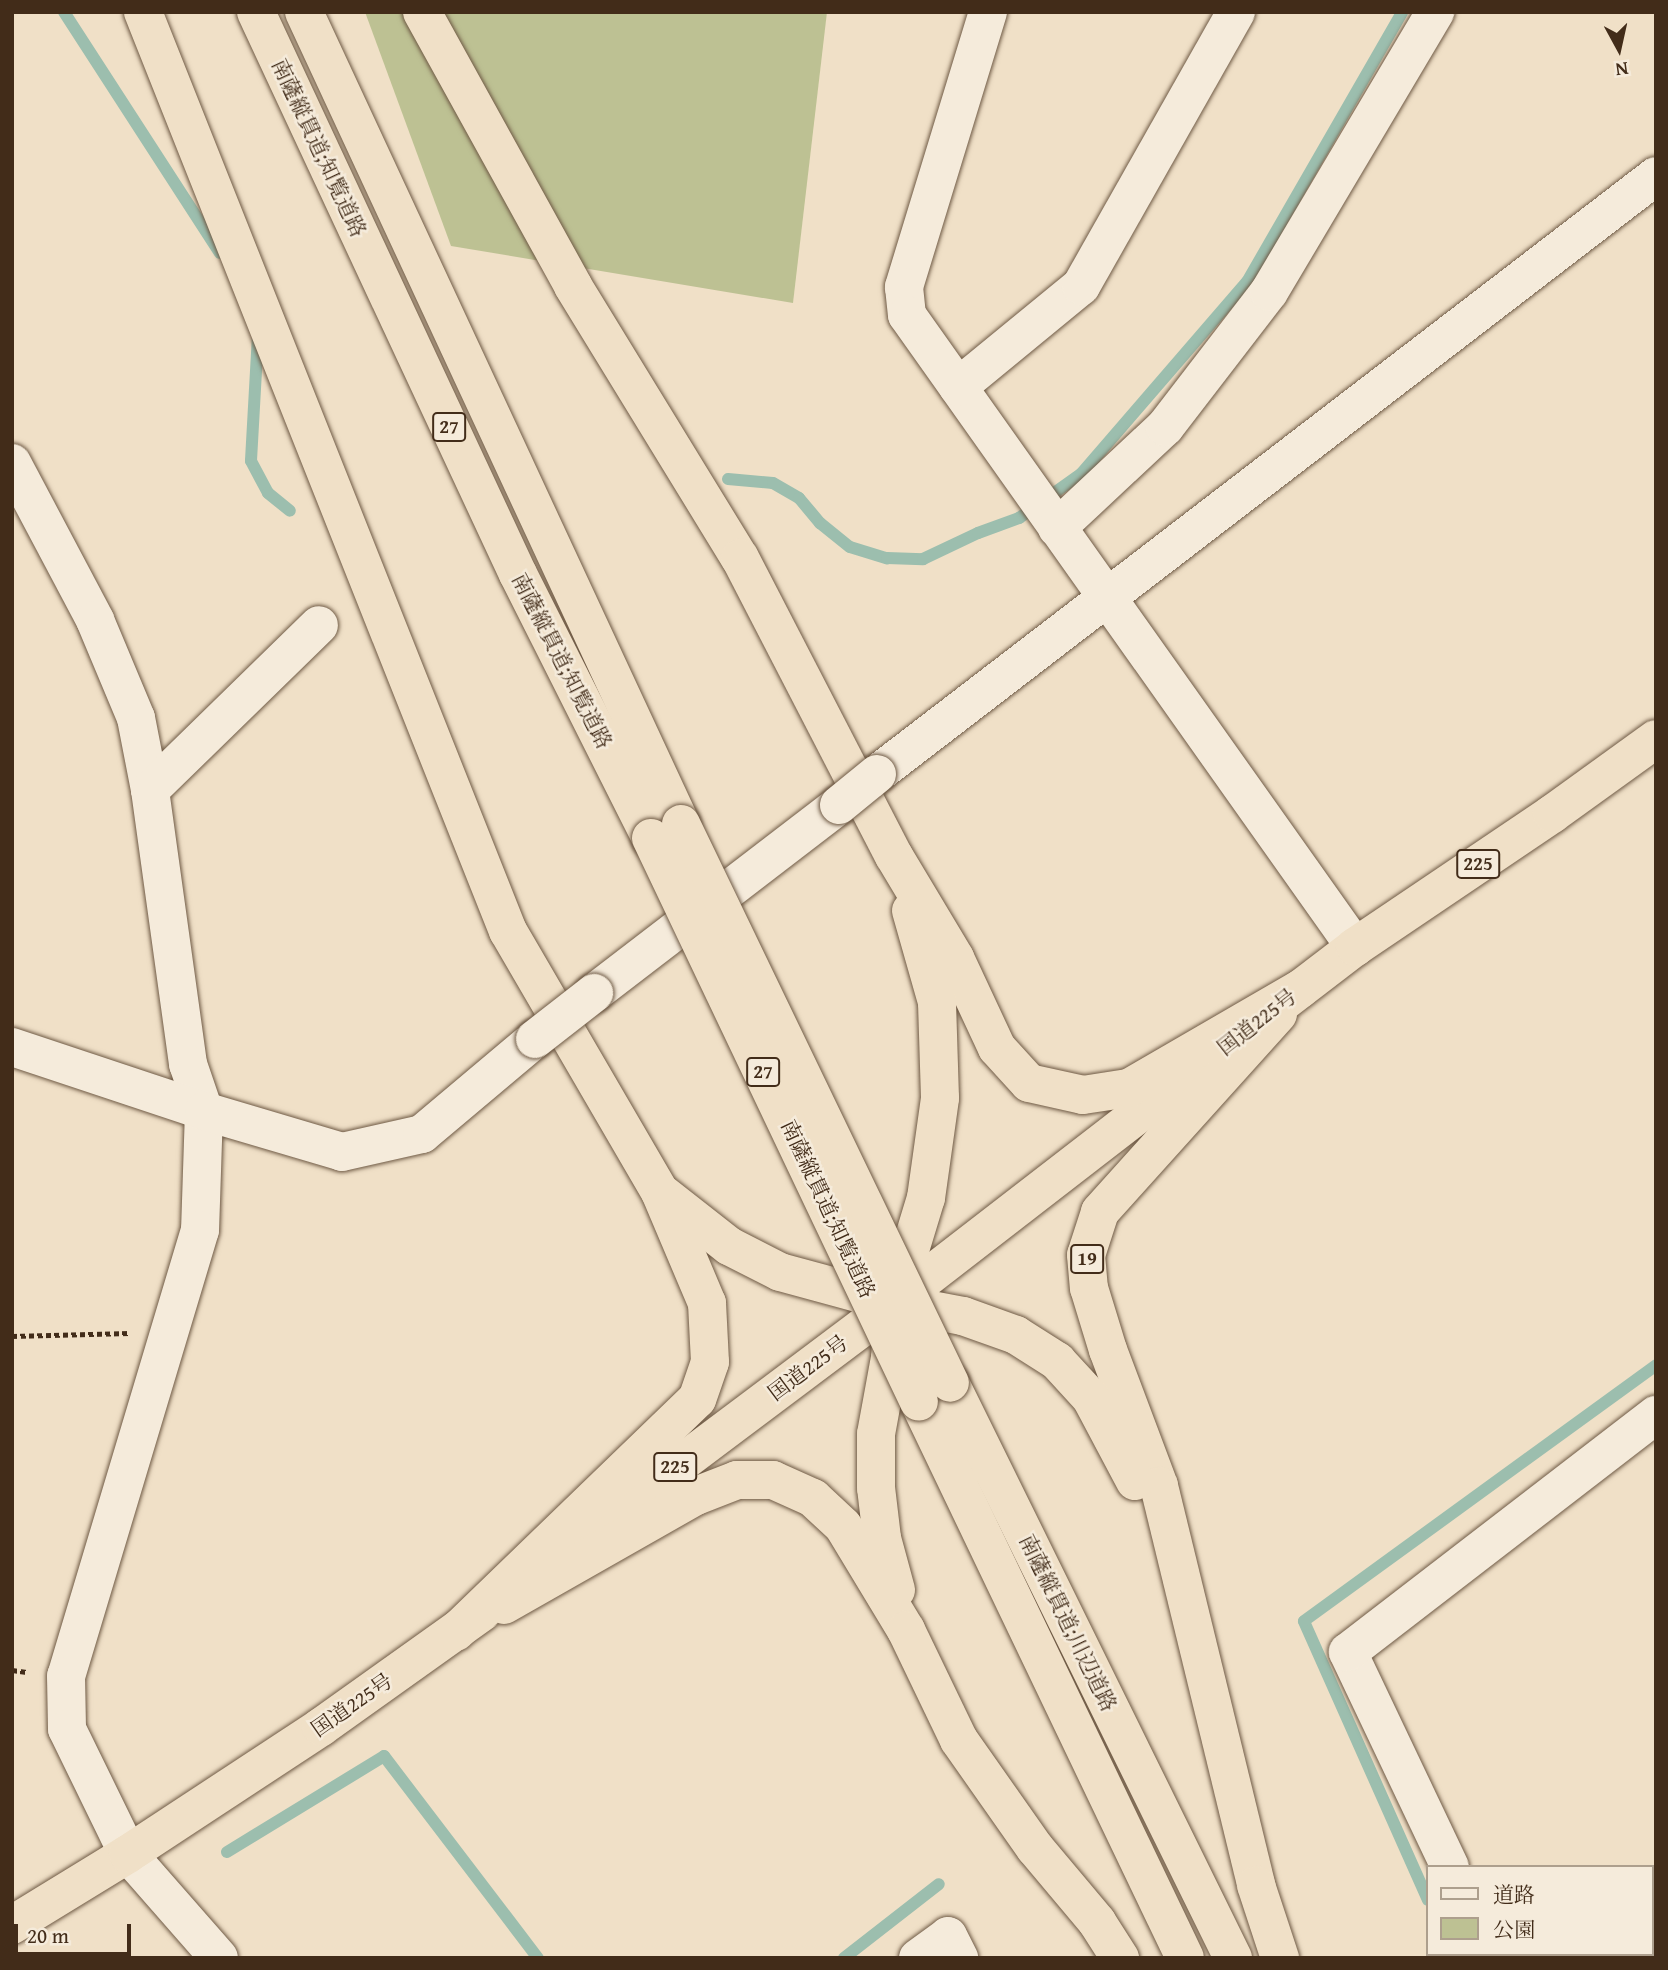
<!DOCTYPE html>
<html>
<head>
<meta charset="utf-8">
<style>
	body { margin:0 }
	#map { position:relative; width:1668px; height:1970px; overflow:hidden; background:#f0e0c7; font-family:"Gentium Book Plus","Noto Serif JP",serif }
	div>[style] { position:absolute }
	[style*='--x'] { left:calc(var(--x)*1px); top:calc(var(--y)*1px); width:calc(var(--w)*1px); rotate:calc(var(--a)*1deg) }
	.green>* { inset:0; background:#bdc193 }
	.stream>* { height:12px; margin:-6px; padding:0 6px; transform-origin:6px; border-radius:6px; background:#9cbeae }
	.path>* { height:4.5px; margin-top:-2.25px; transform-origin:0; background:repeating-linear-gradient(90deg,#422c19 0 5px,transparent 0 8.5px) }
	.roads { filter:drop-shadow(0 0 2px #6e5944) drop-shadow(0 0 2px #6e5944) }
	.minor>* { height:38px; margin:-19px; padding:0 19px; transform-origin:19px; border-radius:19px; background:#f5ebdb }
	.tertiary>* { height:38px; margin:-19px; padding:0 19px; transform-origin:19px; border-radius:19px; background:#f5ebdb }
	.trunk>* { height:38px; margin:-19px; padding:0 19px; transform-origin:19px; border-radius:19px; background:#f0e0c7 }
	.motorway>* { height:38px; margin:-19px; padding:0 19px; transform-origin:19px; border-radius:19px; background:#f0e0c7 }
	.bridges { filter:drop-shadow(0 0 2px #6e5944) drop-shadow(0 0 2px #6e5944) }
	.minor-bridge>* { height:38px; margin:-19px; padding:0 19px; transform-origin:19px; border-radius:19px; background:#f5ebdb }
	.motorway-bridge>* { height:38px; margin:-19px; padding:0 19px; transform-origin:19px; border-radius:19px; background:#f0e0c7 }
	span { translate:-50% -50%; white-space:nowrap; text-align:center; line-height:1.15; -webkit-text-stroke:5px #f5ebdb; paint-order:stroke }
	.shield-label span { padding:2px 5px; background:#f5ebdb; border:2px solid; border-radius:5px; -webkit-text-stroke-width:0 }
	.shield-label { font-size:19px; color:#422c19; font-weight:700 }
	.street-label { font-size:21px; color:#422c19 }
	.frame { position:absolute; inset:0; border:14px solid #422c19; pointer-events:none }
	.legend { position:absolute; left:1426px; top:1865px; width:228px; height:91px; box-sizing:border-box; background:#f5ebdb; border:2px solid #ad9f8d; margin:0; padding:9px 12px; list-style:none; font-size:21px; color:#422c19 }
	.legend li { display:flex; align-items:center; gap:14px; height:35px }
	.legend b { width:35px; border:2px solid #ad9f8d }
	.north { position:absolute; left:1584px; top:14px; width:70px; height:70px; -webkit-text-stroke:5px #f5ebdb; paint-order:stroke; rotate:172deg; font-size:19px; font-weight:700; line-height:28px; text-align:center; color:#422c19 }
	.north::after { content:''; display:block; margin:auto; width:24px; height:32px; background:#422c19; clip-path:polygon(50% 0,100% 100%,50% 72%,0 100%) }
	.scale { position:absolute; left:14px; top:1924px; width:117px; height:32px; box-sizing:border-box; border:4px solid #422c19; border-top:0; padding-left:9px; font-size:21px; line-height:24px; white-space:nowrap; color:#422c19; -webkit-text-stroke:5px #f5ebdb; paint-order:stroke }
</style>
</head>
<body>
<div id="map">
	<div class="green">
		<i style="clip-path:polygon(365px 12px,827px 12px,793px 303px,451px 246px)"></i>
	</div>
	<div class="stream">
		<i style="--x:64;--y:12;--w:287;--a:57.1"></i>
		<i style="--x:258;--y:335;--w:126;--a:93.2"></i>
		<i style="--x:251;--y:461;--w:36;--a:62"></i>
		<i style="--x:268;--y:493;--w:28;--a:39"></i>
		<i style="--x:728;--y:479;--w:45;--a:5.1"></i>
		<i style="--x:773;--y:483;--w:30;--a:30"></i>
		<i style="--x:799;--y:498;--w:33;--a:50"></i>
		<i style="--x:820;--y:523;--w:38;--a:39"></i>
		<i style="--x:850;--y:547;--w:39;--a:17"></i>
		<i style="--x:887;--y:558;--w:36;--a:2"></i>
		<i style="--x:923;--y:559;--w:61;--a:-25.3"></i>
		<i style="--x:978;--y:533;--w:44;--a:-20.1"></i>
		<i style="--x:1019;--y:518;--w:76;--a:-35.4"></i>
		<i style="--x:1081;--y:474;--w:254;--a:-49.2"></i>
		<i style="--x:1247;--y:282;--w:311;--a:-60.1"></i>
		<i style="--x:227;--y:1852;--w:184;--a:-31.4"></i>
		<i style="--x:384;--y:1756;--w:254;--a:52.7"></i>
		<i style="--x:1428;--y:1900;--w:305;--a:-114"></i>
		<i style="--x:1304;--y:1621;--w:435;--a:-36"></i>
		<i style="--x:844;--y:1958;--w:120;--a:-37.9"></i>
	</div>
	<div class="path">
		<i style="--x:12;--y:1336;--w:118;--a:-1.5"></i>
		<i style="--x:12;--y:1670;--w:15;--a:8"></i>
	</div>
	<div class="roads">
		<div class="minor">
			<i style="--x:988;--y:12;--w:288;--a:107"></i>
			<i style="--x:904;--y:287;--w:28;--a:84"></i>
			<i style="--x:907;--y:315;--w:775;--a:54.67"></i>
			<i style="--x:958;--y:387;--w:159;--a:-39.4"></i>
			<i style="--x:1081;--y:286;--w:315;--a:-60.5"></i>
			<i style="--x:12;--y:463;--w:178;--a:62.1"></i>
			<i style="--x:95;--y:620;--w:106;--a:67.3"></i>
			<i style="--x:136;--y:718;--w:73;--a:79"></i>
			<i style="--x:150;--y:790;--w:277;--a:82.1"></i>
			<i style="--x:188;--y:1064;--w:50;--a:71.2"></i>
			<i style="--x:204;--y:1111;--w:119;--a:91.9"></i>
			<i style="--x:200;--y:1230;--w:466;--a:106.7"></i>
			<i style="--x:66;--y:1676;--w:53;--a:88.9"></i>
			<i style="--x:67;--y:1729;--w:139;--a:64"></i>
			<i style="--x:1057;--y:528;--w:148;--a:-43.1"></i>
			<i style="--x:1165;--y:427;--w:170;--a:-52.4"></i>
			<i style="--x:1269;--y:292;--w:326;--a:-59.3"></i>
			<i style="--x:877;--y:774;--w:982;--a:-37.51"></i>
			<i style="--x:150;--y:790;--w:236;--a:-44.3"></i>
			<i style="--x:594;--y:993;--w:309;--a:-37.5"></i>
			<i style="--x:12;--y:1047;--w:202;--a:18.4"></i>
			<i style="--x:204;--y:1111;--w:144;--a:16.5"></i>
			<i style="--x:342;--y:1152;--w:82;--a:-12.7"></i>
			<i style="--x:422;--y:1134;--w:148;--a:-40.1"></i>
			<i style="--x:1450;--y:1867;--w:238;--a:-115.4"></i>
			<i style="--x:1348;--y:1652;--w:389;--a:-37.6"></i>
			<i style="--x:1652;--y:1933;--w:4;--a:0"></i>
			<i style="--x:918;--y:1958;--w:37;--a:-36"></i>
			<i style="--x:948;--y:1936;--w:25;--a:63"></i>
			<i style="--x:1462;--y:1958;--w:10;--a:-24"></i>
		</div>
		<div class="tertiary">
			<i style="--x:128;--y:1854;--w:138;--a:48.8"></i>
		</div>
		<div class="trunk">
			<i style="--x:1274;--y:1009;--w:102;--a:-37.4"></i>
			<i style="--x:1355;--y:947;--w:238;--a:-34"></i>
			<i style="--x:1552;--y:814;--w:128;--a:-35.8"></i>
			<i style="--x:539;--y:1570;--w:444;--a:-36.9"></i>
			<i style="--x:894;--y:1303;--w:420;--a:-37.7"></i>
			<i style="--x:12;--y:1925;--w:136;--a:-31.5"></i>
			<i style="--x:128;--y:1854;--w:231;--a:-33.3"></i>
			<i style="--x:321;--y:1727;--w:198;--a:-35.5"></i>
		</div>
		<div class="motorway">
			<i style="--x:143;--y:12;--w:989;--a:68.34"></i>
			<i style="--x:508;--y:931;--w:302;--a:59.8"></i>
			<i style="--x:660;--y:1192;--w:121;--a:67.1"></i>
			<i style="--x:707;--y:1303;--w:59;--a:87.1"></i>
			<i style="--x:710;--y:1362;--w:39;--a:109"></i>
			<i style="--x:697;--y:1399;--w:335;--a:136"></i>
			<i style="--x:256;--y:12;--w:620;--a:65.01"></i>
			<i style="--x:518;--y:574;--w:296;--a:63.3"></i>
			<i style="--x:304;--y:12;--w:895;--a:65.1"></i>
			<i style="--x:422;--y:12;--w:313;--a:61.1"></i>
			<i style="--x:573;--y:286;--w:319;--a:58.5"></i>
			<i style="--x:740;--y:558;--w:335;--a:62.7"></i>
			<i style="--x:894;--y:856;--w:119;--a:59.1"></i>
			<i style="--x:955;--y:958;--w:99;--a:65"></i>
			<i style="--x:997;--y:1048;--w:47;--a:47.6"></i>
			<i style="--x:1029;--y:1083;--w:55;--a:12.5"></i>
			<i style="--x:1083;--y:1095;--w:47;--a:-8.7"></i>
			<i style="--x:1129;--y:1088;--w:198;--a:-30.1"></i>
			<i style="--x:1278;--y:1014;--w:266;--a:132"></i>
			<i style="--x:1100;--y:1212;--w:45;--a:108"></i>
			<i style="--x:1086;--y:1255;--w:33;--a:85"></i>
			<i style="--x:1089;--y:1288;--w:65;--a:73"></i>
			<i style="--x:1108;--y:1350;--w:145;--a:69.4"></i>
			<i style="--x:1159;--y:1486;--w:411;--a:76.3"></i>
			<i style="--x:1256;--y:1885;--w:77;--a:71.8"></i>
			<i style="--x:664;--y:1195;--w:83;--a:38.1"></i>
			<i style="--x:729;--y:1246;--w:57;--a:27"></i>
			<i style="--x:780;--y:1272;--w:118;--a:15.2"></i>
			<i style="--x:894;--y:1303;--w:70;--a:10.7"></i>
			<i style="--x:963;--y:1316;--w:56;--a:19.7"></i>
			<i style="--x:1016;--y:1335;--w:49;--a:32.4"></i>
			<i style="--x:1057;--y:1361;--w:50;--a:47.4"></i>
			<i style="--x:1091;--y:1398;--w:94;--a:62.1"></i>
			<i style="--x:950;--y:1383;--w:641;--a:63.79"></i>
			<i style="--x:919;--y:1402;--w:616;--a:64.43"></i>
			<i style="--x:896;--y:1590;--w:54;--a:-105.1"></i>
			<i style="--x:882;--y:1538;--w:50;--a:-96.8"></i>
			<i style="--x:876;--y:1488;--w:54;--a:-90"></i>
			<i style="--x:876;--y:1434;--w:77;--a:-79.6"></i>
			<i style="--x:890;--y:1358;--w:55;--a:-85.8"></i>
			<i style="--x:894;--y:1303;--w:110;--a:-73.1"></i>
			<i style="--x:926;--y:1198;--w:101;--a:-82"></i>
			<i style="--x:940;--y:1098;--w:96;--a:-91.8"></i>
			<i style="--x:937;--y:1002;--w:95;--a:-105.9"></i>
			<i style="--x:504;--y:1605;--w:221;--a:-29.6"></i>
			<i style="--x:696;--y:1496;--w:44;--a:-21.3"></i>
			<i style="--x:737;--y:1480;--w:36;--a:0"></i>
			<i style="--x:773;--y:1480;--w:44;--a:24.2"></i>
			<i style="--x:813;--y:1498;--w:41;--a:43"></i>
			<i style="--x:843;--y:1526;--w:122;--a:58.8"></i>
			<i style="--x:906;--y:1630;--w:122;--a:64.3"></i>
			<i style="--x:959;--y:1740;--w:132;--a:54.9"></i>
			<i style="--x:1035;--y:1848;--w:97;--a:50"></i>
			<i style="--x:1097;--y:1922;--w:43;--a:57.4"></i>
		</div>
	</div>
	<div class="bridges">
		<div class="minor-bridge">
			<i style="--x:839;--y:805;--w:49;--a:-39.2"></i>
			<i style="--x:535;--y:1039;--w:75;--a:-37.9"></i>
		</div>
		<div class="motorway-bridge">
			<i style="--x:681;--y:824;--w:620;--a:64.3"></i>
			<i style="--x:651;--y:838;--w:624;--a:64.58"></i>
		</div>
	</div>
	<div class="shield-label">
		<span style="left:449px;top:427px">27</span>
		<span style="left:1478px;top:864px">225</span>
		<span style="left:763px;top:1072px">27</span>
		<span style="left:1087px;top:1259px">19</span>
		<span style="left:675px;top:1467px">225</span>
	</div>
	<div class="street-label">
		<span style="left:319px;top:148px;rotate:65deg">南薩縦貫道;知覧道路</span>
		<span style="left:562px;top:661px;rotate:63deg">南薩縦貫道;知覧道路</span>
		<span style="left:1257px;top:1022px;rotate:-38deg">国道225号</span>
		<span style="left:828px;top:1209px;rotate:65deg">南薩縦貫道;知覧道路</span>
		<span style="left:808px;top:1368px;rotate:-37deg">国道225号</span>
		<span style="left:1068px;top:1623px;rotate:64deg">南薩縦貫道;川辺道路</span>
		<span style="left:352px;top:1705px;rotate:-35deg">国道225号</span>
	</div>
	<div class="frame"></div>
	<ul class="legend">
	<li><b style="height:9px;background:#f5ebdb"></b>道路</li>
	<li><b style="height:19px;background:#bdc193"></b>公園</li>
	</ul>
	<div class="north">N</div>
	<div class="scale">20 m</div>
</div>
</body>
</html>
